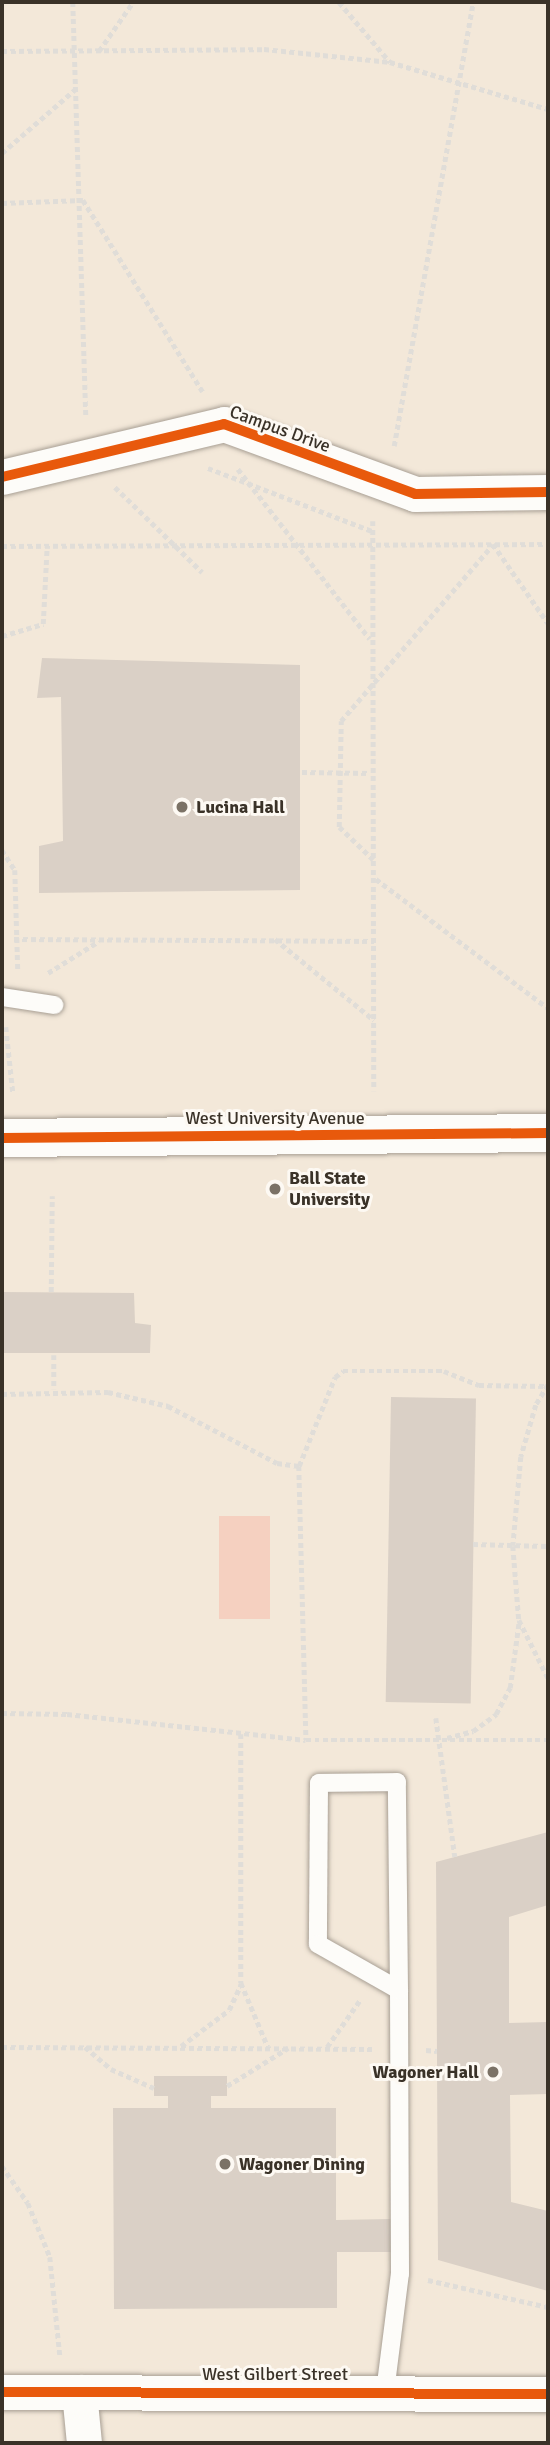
<!DOCTYPE html>
<html>
<head>
<meta charset="utf-8">
<style>
	body { margin:0 }
	#map { position:relative; width:550px; height:2445px; overflow:hidden; background:#f3e8d9; font-family:Signika,sans-serif }
	div>[style] { position:absolute }
	[style*='--x'] { left:calc(var(--x)*1px); top:calc(var(--y)*1px); width:calc(var(--w)*1px); rotate:calc(var(--a)*1deg) }
	.green>* { inset:0; background:#f5d0c0; transform-origin:0 0 }
	.building>* { inset:0; background:#dad0c6; transform-origin:0 0 }
	.path>* { height:4.5px; margin-top:-2.25px; transform-origin:0; background:repeating-linear-gradient(90deg,#e0ddd8 0 5px,transparent 0 8.5px) }
	.roads { filter:drop-shadow(0 0 2px #a89f94) drop-shadow(0 0 2px #a89f94) }
	.lane>* { height:18px; margin:-9px; padding:0 9px; transform-origin:9px; border-radius:9px; background:#fdfcf9 }
	.street>* { height:35px; margin:-17.5px; padding:0 17.5px; transform-origin:17.5px; border-radius:17.5px; background:#fdfcf9 }
	.secondary>* { height:38px; margin:-19px; padding:0 19px; transform-origin:19px; border-radius:19px; background:#fdfcf9 }
	.cycleway>* { height:10px; margin:-5px; padding:0 5px; transform-origin:5px; border-radius:5px; background:#e8590c }
	.dots>* { width:19px; height:19px; translate:-50% -50%; box-sizing:border-box; border:4px solid #fdf9f3; border-radius:50% }
	span { translate:-50% -50%; white-space:nowrap; text-align:center; line-height:1.15; -webkit-text-stroke:6px #fdf9f3; paint-order:stroke }
	.street-label { font-size:18px; color:#3a3228 }
	.poi-label { font-size:18px; color:#3a3228; font-weight:700 }
	.left { translate:0 -50%; text-align:left }
	.right { translate:-100% -50%; text-align:right }
	.frame { position:absolute; inset:0; border:4px solid #3a3228; pointer-events:none }
</style>
</head>
<body>
<div id="map">
	<div class="green">
		<i style="left:219px;top:1516px;width:51px;height:103px"></i>
	</div>
	<div class="building">
		<i style="clip-path:polygon(42px 658px,300px 665px,300px 890px,39px 893px,39px 846px,63px 841px,61px 697px,37px 698px)"></i>
		<i style="clip-path:polygon(2px 1292px,134px 1293px,135px 1323px,151px 1325px,150px 1353px,2px 1353px)"></i>
		<i style="left:391px;top:1397px;width:85px;height:305px;rotate:1deg"></i>
		<i style="clip-path:polygon(548px 1832px,548px 1905px,509px 1917px,509px 2023px,548px 2022px,548px 2094px,510px 2095px,511px 2202px,548px 2211px,548px 2291px,438px 2260px,436px 1862px)"></i>
		<i style="clip-path:polygon(154px 2076px,227px 2076px,227px 2096px,211px 2096px,211px 2108px,336px 2108px,336px 2220px,391px 2219px,392px 2252px,337px 2252px,337px 2308px,114px 2309px,113px 2108px,168px 2108px,168px 2096px,154px 2096px)"></i>
	</div>
	<div class="path">
		<i style="--x:73;--y:2;--w:416;--a:88.2"></i>
		<i style="--x:339;--y:2;--w:79;--a:49.6"></i>
		<i style="--x:390;--y:62;--w:165;--a:16.6"></i>
		<i style="--x:2;--y:51;--w:262;--a:-0.4"></i>
		<i style="--x:264;--y:49;--w:127;--a:5.9"></i>
		<i style="--x:99;--y:51;--w:60;--a:-55.2"></i>
		<i style="--x:2;--y:153;--w:101;--a:-41"></i>
		<i style="--x:2;--y:203;--w:81;--a:-2.1"></i>
		<i style="--x:83;--y:200;--w:226;--a:58"></i>
		<i style="--x:394;--y:446;--w:451;--a:-79.9"></i>
		<i style="--x:208;--y:468;--w:176;--a:21"></i>
		<i style="--x:238;--y:469;--w:215;--a:52.2"></i>
		<i style="--x:115;--y:487;--w:122;--a:44.3"></i>
		<i style="--x:373;--y:521;--w:570;--a:89.9"></i>
		<i style="--x:2;--y:546;--w:546;--a:-0.21"></i>
		<i style="--x:2;--y:636;--w:43;--a:-16.3"></i>
		<i style="--x:43;--y:624;--w:78;--a:-87.1"></i>
		<i style="--x:302;--y:772;--w:68;--a:0.8"></i>
		<i style="--x:2;--y:850;--w:24;--a:57"></i>
		<i style="--x:15;--y:870;--w:100;--a:88.3"></i>
		<i style="--x:373;--y:860;--w:47;--a:-135.9"></i>
		<i style="--x:339;--y:827;--w:106;--a:-88.9"></i>
		<i style="--x:341;--y:721;--w:233;--a:-49.3"></i>
		<i style="--x:493;--y:544;--w:96;--a:55.2"></i>
		<i style="--x:376;--y:879;--w:215;--a:36.9"></i>
		<i style="--x:14;--y:939;--w:360;--a:0.3"></i>
		<i style="--x:275;--y:939;--w:128;--a:39.3"></i>
		<i style="--x:48;--y:973;--w:60;--a:-32.1"></i>
		<i style="--x:6;--y:1027;--w:66;--a:83.9"></i>
		<i style="--x:51;--y:1292;--w:96;--a:-89.4"></i>
		<i style="--x:54;--y:1355;--w:34;--a:90"></i>
		<i style="--x:548;--y:1385;--w:23;--a:121"></i>
		<i style="--x:536;--y:1405;--w:54;--a:106.1"></i>
		<i style="--x:521;--y:1457;--w:89;--a:95.1"></i>
		<i style="--x:513;--y:1546;--w:74;--a:85.4"></i>
		<i style="--x:519;--y:1620;--w:65;--a:63.4"></i>
		<i style="--x:2;--y:1394;--w:106;--a:-1.1"></i>
		<i style="--x:108;--y:1392;--w:62;--a:13.1"></i>
		<i style="--x:168;--y:1406;--w:123;--a:27.6"></i>
		<i style="--x:277;--y:1463;--w:22;--a:8"></i>
		<i style="--x:299;--y:1466;--w:274;--a:88.5"></i>
		<i style="--x:299;--y:1466;--w:96;--a:-68"></i>
		<i style="--x:335;--y:1377;--w:10;--a:-37"></i>
		<i style="--x:343;--y:1371;--w:101;--a:0"></i>
		<i style="--x:444;--y:1371;--w:38;--a:22"></i>
		<i style="--x:479;--y:1385;--w:69;--a:0.8"></i>
		<i style="--x:473;--y:1544;--w:75;--a:1.5"></i>
		<i style="--x:2;--y:1713;--w:65;--a:0.9"></i>
		<i style="--x:67;--y:1714;--w:240;--a:6.2"></i>
		<i style="--x:306;--y:1740;--w:242;--a:0"></i>
		<i style="--x:436;--y:1718;--w:140;--a:82.2"></i>
		<i style="--x:241;--y:1734;--w:249;--a:90"></i>
		<i style="--x:241;--y:1983;--w:69;--a:67.1"></i>
		<i style="--x:447;--y:1738;--w:27;--a:-15"></i>
		<i style="--x:473;--y:1731;--w:29;--a:-36"></i>
		<i style="--x:496;--y:1714;--w:30;--a:-62"></i>
		<i style="--x:510;--y:1688;--w:68;--a:-82.3"></i>
		<i style="--x:181;--y:2046;--w:60;--a:-36.9"></i>
		<i style="--x:229;--y:2010;--w:29;--a:-65"></i>
		<i style="--x:2;--y:2047;--w:370;--a:0.3"></i>
		<i style="--x:85;--y:2047;--w:34;--a:40"></i>
		<i style="--x:111;--y:2069;--w:47;--a:23.8"></i>
		<i style="--x:327;--y:2047;--w:57;--a:-54.9"></i>
		<i style="--x:426;--y:2050;--w:11;--a:5"></i>
		<i style="--x:227;--y:2086;--w:72;--a:-31.9"></i>
		<i style="--x:2;--y:2166;--w:45;--a:54.9"></i>
		<i style="--x:28;--y:2203;--w:58;--a:67.8"></i>
		<i style="--x:50;--y:2257;--w:99;--a:84.2"></i>
		<i style="--x:428;--y:2280;--w:123;--a:12.7"></i>
	</div>
	<div class="roads">
		<div class="lane">
			<i style="--x:2;--y:997;--w:53;--a:8.7"></i>
			<i style="--x:385;--y:2392;--w:119;--a:-82.8"></i>
			<i style="--x:400;--y:2274;--w:284;--a:-90.2"></i>
			<i style="--x:399;--y:1990;--w:208;--a:-90.6"></i>
			<i style="--x:397;--y:1782;--w:78;--a:179.3"></i>
			<i style="--x:319;--y:1783;--w:161;--a:90.4"></i>
			<i style="--x:318;--y:1944;--w:93;--a:29.6"></i>
		</div>
		<div class="street">
			<i style="--x:2;--y:477;--w:228;--a:-13.4"></i>
			<i style="--x:224;--y:424;--w:203;--a:20.1"></i>
			<i style="--x:415;--y:494;--w:133;--a:-0.9"></i>
			<i style="--x:2;--y:2392;--w:546;--a:0.21"></i>
			<i style="--x:79;--y:2392;--w:51;--a:84.4"></i>
		</div>
		<div class="secondary">
			<i style="--x:2;--y:1138;--w:546;--a:-0.52"></i>
		</div>
	</div>
	<div class="cycleway">
		<i style="--x:2;--y:477;--w:228;--a:-13.4"></i>
		<i style="--x:224;--y:424;--w:203;--a:20.1"></i>
		<i style="--x:415;--y:494;--w:133;--a:-0.9"></i>
		<i style="--x:2;--y:1138;--w:546;--a:-0.52"></i>
		<i style="--x:2;--y:2392;--w:546;--a:0.21"></i>
	</div>
	<div class="dots">
		<i style="left:182px;top:807px;background:#7b7266"></i>
		<i style="left:275px;top:1189px;background:#7b7266"></i>
		<i style="left:493px;top:2072px;background:#7b7266"></i>
		<i style="left:225px;top:2164px;background:#7b7266"></i>
	</div>
	<div class="street-label">
		<span style="left:280px;top:429px;rotate:20deg">Campus Drive</span>
		<span style="left:275px;top:1118px">West University Avenue</span>
		<span style="left:275px;top:2374px">West Gilbert Street</span>
	</div>
	<div class="poi-label">
		<span class="left" style="left:196px;top:807px">Lucina Hall</span>
		<span class="left" style="left:289px;top:1189px">Ball State<br>University</span>
		<span class="right" style="left:479px;top:2072px">Wagoner Hall</span>
		<span class="left" style="left:239px;top:2164px">Wagoner Dining</span>
	</div>
	<div class="frame"></div>
</div>
</body>
</html>
